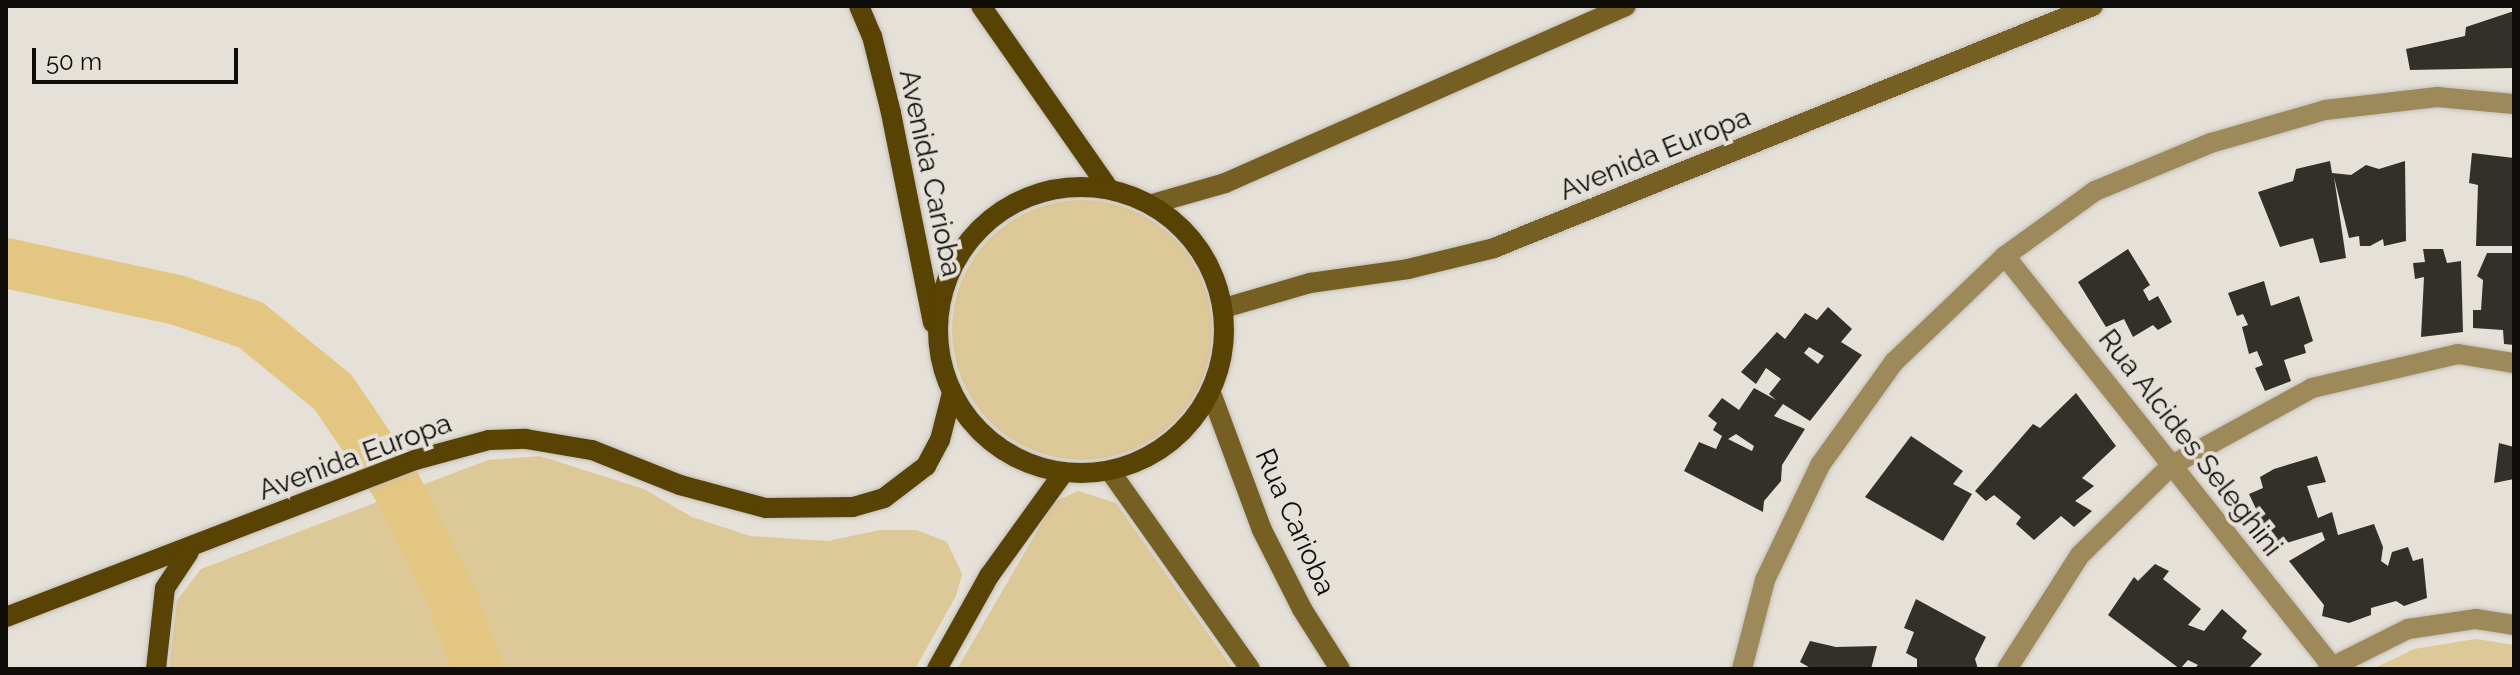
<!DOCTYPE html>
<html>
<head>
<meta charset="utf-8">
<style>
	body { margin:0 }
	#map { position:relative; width:2520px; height:675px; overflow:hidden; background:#e5e1d8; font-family:Raleway,sans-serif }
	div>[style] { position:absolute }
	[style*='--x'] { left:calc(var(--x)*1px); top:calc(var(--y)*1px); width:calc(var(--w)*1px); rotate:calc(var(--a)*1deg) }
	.green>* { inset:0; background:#ddc897 }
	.round { border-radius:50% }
	.river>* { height:50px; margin:-25px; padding:0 25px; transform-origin:25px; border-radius:25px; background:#e3c681 }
	.building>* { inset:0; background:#333029 }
	.roads { filter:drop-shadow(0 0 2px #c3bfb7) drop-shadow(0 0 2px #c3bfb7) }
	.street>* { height:20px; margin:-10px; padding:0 10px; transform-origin:10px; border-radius:10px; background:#9d895a }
	.secondary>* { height:20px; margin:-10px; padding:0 10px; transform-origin:10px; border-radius:10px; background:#765f23 }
	.primary>* { height:20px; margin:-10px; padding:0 10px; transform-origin:10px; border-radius:10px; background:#584304 }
	.primary>.ring { margin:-10px; padding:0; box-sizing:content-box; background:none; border:20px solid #584304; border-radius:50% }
	span { translate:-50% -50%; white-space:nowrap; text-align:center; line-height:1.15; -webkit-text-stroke:8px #e5e1d8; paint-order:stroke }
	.street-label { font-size:28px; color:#0e0d0a }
	.frame { position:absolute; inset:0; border:8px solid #0e0d0a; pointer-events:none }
	.scale { position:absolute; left:32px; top:48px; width:206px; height:36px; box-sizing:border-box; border:4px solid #0e0d0a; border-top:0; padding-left:10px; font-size:24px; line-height:28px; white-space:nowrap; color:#0e0d0a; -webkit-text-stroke:6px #e5e1d8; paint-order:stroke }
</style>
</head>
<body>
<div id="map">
	<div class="green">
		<i class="round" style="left:952px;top:200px;width:260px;height:260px"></i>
		<i style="clip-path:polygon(540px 456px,644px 489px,692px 517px,750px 536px,828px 541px,880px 530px,917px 530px,947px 542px,962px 574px,956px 596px,915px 669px,169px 669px,177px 600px,201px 569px,488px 460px)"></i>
		<i style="clip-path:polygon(1078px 491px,1116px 503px,1233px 669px,957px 669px,1054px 502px)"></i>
		<i style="clip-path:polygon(2476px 639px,2514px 645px,2514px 669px,2373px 669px,2414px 649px)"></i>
	</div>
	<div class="river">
		<i style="--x:6;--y:263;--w:175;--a:12.2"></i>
		<i style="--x:177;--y:300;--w:78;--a:18.7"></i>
		<i style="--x:251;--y:325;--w:106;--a:39.3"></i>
		<i style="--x:333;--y:392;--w:112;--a:55.9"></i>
		<i style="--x:396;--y:485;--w:126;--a:63.6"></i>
		<i style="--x:452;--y:598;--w:76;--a:69.9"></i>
	</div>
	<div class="building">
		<i style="clip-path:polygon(2514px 11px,2513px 68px,2410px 70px,2406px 49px,2465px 36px,2466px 27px)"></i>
		<i style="clip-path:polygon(2472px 153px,2514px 158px,2514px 246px,2476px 246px,2478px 185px,2469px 183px)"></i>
		<i style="clip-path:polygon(2330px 161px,2332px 173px,2351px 175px,2366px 165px,2379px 169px,2405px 161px,2406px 241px,2384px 246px,2383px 239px,2370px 246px,2360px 246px,2359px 236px,2349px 238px,2334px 177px,2346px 258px,2320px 263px,2313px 238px,2280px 247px,2258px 192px,2293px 181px,2296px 169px)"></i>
		<i style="clip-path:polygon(2128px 249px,2150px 285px,2143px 290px,2149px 301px,2158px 296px,2172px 322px,2158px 330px,2153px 325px,2133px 337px,2124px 319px,2106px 327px,2078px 282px)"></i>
		<i style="clip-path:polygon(2423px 249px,2443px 249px,2447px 263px,2461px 261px,2463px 332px,2421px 337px,2424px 277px,2415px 279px,2413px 263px,2425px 262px)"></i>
		<i style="clip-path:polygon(2487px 253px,2514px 253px,2514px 345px,2504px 344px,2503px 330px,2473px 328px,2473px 310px,2481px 310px,2483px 280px,2477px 276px)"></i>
		<i style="clip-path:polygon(2264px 281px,2271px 306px,2299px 296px,2313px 341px,2304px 345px,2306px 353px,2284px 360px,2291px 381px,2265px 391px,2255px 368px,2263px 365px,2257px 351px,2249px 354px,2242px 327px,2248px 325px,2243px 314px,2237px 316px,2228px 293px)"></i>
		<i style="clip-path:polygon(evenodd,1828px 307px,1852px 329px,1841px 342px,1862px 355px,1810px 421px,1783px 404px,1774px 416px,1805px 429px,1782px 465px,1781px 481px,1764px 501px,1763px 512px,1684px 471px,1699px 442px,1716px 449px,1722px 436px,1713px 430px,1717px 423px,1708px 416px,1722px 398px,1739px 410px,1754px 388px,1776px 400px,1769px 394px,1781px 379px,1766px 368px,1756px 384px,1741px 372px,1777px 332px,1785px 339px,1805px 313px,1817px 320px,1828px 307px,1809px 347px,1824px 356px,1818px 364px,1804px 353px,1809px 347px,1828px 307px,1736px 434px,1754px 446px,1752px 451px,1728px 439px,1736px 434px)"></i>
		<i style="clip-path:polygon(2076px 393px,2116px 446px,2082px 478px,2094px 486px,2075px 501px,2092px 511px,2074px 527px,2061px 516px,2034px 540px,2016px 524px,2021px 517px,1994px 495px,1986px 501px,1975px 491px,2033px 424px,2040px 428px)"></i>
		<i style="clip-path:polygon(1911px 436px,1963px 471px,1953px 484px,1972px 494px,1943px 541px,1865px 497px)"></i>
		<i style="clip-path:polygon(2499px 443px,2514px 447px,2514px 479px,2494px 483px)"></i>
		<i style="clip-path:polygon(2317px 456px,2326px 482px,2307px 486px,2318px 518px,2332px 512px,2338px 535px,2374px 524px,2383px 547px,2381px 561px,2388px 566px,2392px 552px,2408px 547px,2413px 561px,2423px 558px,2427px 598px,2404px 606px,2396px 601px,2371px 608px,2371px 615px,2349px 623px,2322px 616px,2324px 605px,2289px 561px,2325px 540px,2322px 532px,2274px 547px,2249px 494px,2263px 488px,2260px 477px,2274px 469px)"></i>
		<i style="clip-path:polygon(2155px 564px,2169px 571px,2163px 579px,2201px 609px,2188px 625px,2204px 631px,2222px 609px,2247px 631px,2242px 638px,2262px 654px,2248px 669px,2194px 669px,2198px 665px,2188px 660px,2180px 669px,2108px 615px,2134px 577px,2138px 581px)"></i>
		<i style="clip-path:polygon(1916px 599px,1986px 637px,1975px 659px,1978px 669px,1917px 667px,1917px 659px,1906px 653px,1914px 632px,1904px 628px)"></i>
		<i style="clip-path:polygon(1810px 641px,1836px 647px,1877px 646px,1871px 669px,1812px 669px,1800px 662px)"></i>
	</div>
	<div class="roads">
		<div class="street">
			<i style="--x:2005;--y:256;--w:523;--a:51.44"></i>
			<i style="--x:1742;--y:669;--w:92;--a:-75.5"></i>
			<i style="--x:1765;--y:580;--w:127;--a:-64.4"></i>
			<i style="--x:1820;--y:465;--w:127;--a:-54.3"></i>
			<i style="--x:1894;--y:362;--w:153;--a:-43.7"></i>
			<i style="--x:2005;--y:256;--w:111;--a:-35.8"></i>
			<i style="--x:2095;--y:191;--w:126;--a:-22.5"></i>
			<i style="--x:2211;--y:143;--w:119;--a:-16.1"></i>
			<i style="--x:2325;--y:110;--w:113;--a:-6.6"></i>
			<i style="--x:2437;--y:97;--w:77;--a:5.2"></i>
			<i style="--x:2007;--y:669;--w:135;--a:-57.4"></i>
			<i style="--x:2080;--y:555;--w:129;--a:-44.4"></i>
			<i style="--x:2172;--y:465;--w:160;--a:-28.8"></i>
			<i style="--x:2312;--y:388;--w:150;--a:-13.1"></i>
			<i style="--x:2458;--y:354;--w:57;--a:9.1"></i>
			<i style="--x:2328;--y:669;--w:89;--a:-26.6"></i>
			<i style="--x:2408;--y:629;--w:69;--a:-8.4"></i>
			<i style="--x:2476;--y:619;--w:38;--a:9"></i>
		</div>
		<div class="secondary">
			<i style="--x:1152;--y:204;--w:76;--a:-16"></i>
			<i style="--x:1225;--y:183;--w:438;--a:-23.8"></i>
			<i style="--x:1224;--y:308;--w:90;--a:-16.2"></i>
			<i style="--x:1310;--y:283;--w:99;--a:-8.1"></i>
			<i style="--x:1408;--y:269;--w:89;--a:-13.7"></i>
			<i style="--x:1494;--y:248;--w:646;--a:-22"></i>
			<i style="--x:1211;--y:393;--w:146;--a:69.6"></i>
			<i style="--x:1262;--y:530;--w:89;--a:63.1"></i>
			<i style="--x:1302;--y:609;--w:71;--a:57.7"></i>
			<i style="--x:1110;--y:471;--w:242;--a:54.7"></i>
		</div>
		<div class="primary">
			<i style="--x:859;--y:6;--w:33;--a:67"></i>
			<i style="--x:872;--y:36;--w:79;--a:76.1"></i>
			<i style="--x:891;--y:113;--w:214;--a:78.7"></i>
			<i style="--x:981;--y:6;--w:223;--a:55"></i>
			<i class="ring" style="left:938px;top:187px;width:266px;height:266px"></i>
			<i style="--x:6;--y:617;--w:438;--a:-21"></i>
			<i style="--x:415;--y:460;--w:77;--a:-15.1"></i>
			<i style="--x:489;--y:440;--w:37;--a:-2"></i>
			<i style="--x:526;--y:439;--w:67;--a:9.5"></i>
			<i style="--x:592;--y:450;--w:95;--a:21.7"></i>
			<i style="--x:680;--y:485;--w:89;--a:15"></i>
			<i style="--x:766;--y:508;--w:87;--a:-0.7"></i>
			<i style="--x:853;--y:507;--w:32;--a:-16"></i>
			<i style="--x:884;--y:498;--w:53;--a:-37.3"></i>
			<i style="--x:926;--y:466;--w:30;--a:-62"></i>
			<i style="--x:940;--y:440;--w:49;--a:-75.7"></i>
			<i style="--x:156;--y:669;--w:81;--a:-83.7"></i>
			<i style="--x:165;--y:588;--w:43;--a:-56.3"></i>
			<i style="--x:937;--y:669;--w:107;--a:-60.8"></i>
			<i style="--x:989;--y:576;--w:128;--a:-54.2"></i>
		</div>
	</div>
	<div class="street-label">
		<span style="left:1655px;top:154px;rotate:-22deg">Avenida Europa</span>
		<span style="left:930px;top:173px;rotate:78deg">Avenida Carioba</span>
		<span style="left:2190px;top:443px;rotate:52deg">Rua Alcides Seleghini</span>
		<span style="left:355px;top:457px;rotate:-20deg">Avenida Europa</span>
		<span style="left:1295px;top:522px;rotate:66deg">Rua Carioba</span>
	</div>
	<div class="frame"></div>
	<div class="scale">50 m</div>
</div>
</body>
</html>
